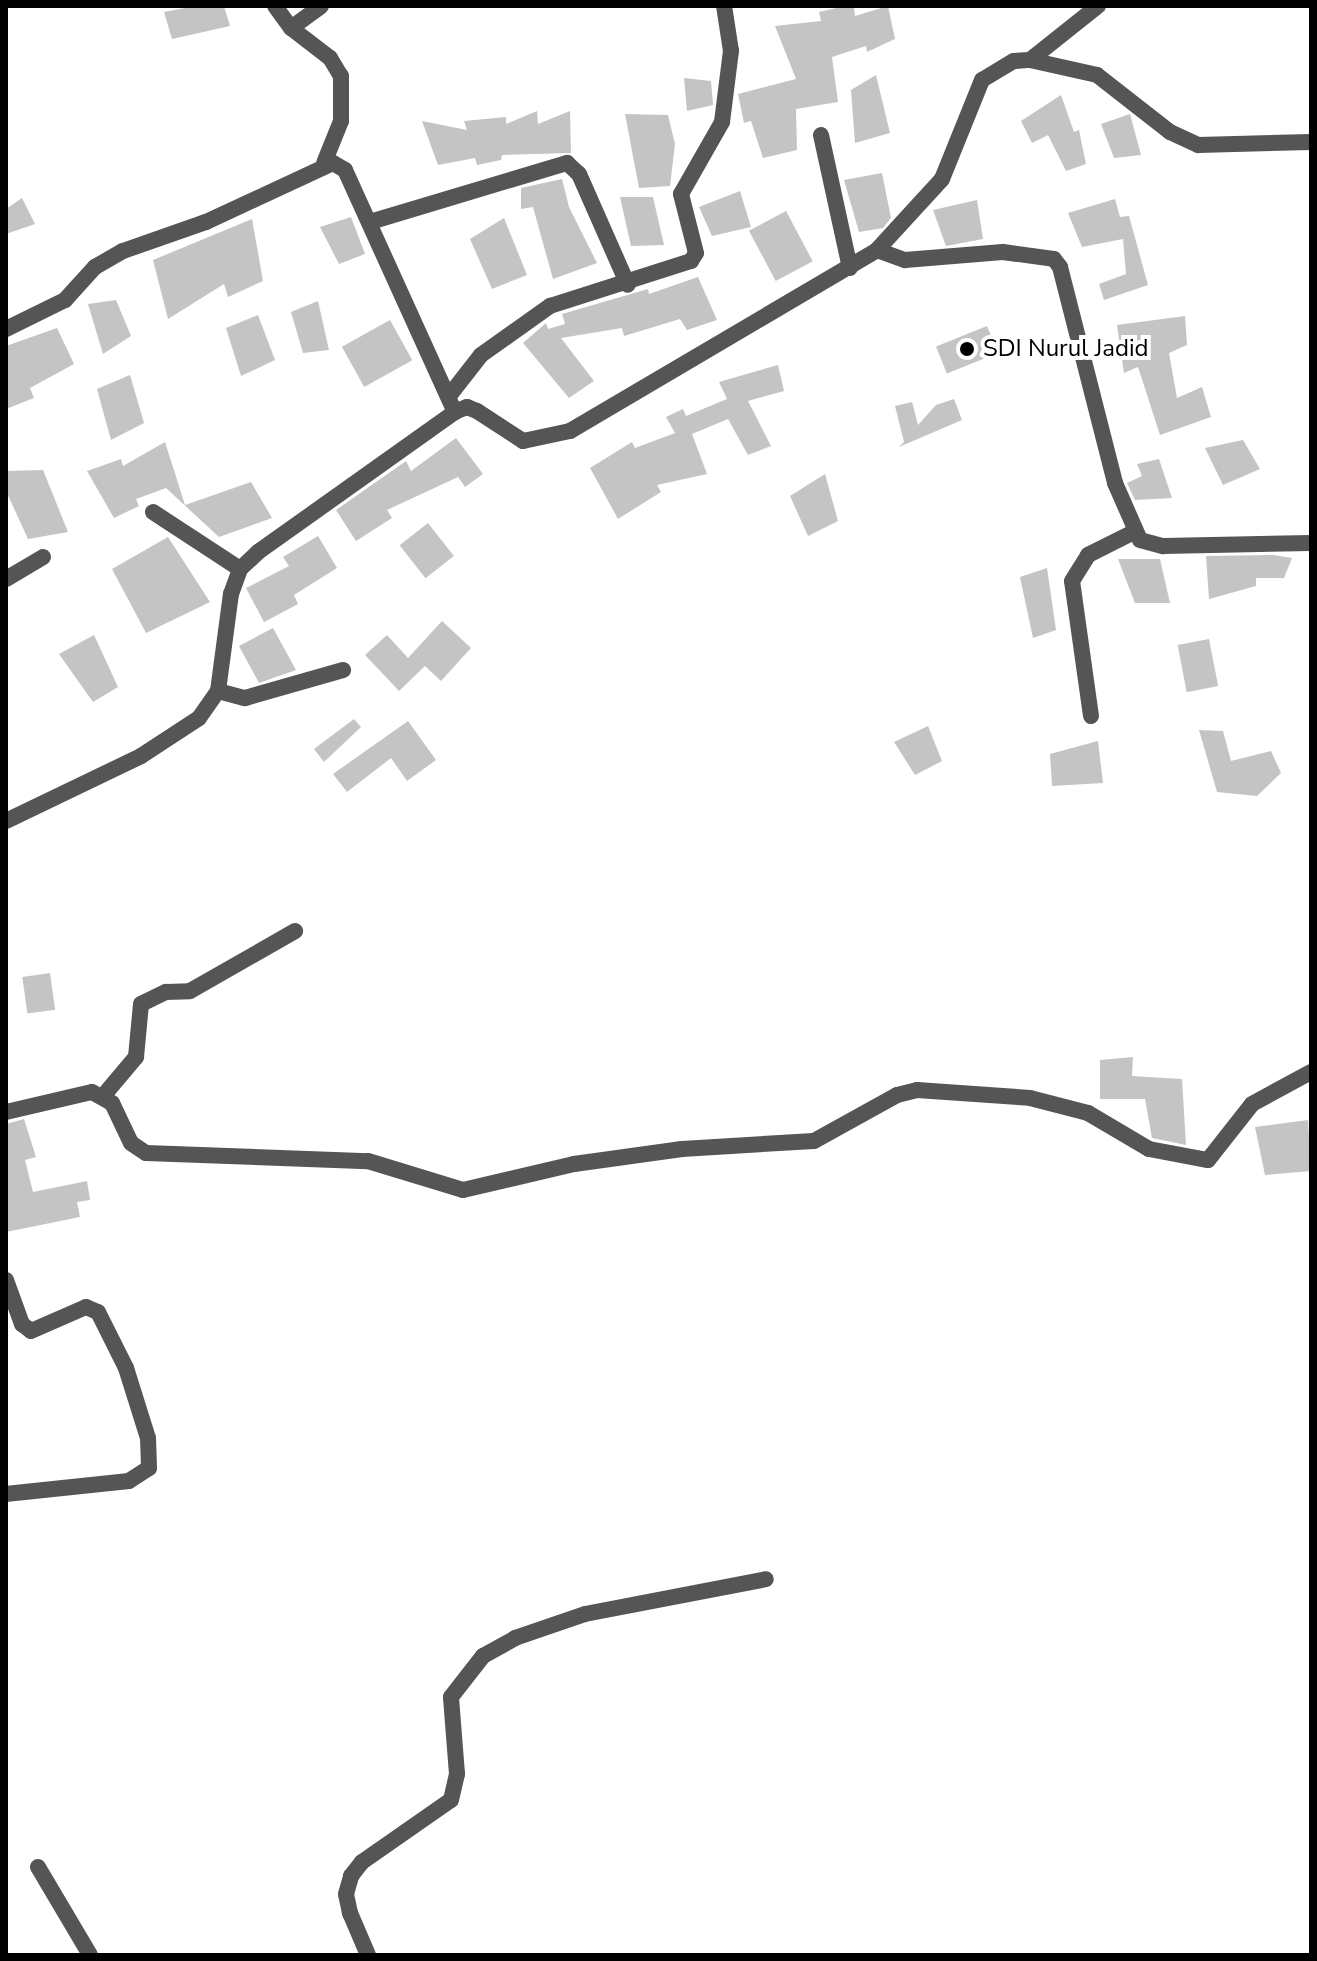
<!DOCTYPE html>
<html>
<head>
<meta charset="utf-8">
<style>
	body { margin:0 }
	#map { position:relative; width:1317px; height:1961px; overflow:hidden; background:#fff; font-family:"Nunito Sans",sans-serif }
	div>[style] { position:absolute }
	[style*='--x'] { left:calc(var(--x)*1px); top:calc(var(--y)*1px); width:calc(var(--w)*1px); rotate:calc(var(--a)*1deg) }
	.building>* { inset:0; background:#c4c4c4; transform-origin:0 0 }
	.minor>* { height:16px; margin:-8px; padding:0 8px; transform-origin:8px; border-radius:8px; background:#555 }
	.dots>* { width:22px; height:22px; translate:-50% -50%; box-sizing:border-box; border:4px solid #fff; border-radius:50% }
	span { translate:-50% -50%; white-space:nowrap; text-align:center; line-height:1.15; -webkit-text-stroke:8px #fff; paint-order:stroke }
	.poi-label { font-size:24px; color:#000 }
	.left { translate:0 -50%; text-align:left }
	.frame { position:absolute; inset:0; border:8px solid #000; pointer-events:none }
</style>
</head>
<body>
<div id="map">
	<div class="building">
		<i style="clip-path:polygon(196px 6px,224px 6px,230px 26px,172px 39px,164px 12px)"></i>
		<i style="clip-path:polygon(845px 6px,854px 6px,855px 16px,888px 6px,895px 39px,867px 52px,866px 46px,832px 57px,838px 102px,796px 109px,797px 150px,763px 158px,751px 121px,744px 123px,738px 94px,796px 79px,775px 26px,821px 21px,819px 12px)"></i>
		<i style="clip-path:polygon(876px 75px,890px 133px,855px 143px,851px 90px)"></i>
		<i style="clip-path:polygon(684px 78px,711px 81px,713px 105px,687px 111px)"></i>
		<i style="clip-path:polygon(1061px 95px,1074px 132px,1079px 130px,1086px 164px,1066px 171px,1048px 135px,1032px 143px,1021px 121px)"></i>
		<i style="clip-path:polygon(537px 111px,538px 124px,570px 111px,571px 153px,502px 155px,501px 160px,477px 165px,475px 158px,438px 165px,422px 121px,467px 130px,464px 121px,506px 117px,506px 124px)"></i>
		<i style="clip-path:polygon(625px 114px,668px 115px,675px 144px,670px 186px,639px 188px)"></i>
		<i style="clip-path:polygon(1130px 114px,1141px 155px,1114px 158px,1101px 124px)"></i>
		<i style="clip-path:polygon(882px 173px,891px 218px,883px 228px,859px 232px,844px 180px)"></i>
		<i style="clip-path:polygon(562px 179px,569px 207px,597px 263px,553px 279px,533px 207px,521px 209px,521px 188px)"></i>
		<i style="clip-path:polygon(740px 191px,751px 227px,712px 236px,699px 207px)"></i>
		<i style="clip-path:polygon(620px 197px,653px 197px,664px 245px,631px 246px)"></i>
		<i style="clip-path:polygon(22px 198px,35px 224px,6px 234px,6px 209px)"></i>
		<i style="clip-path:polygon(1115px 199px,1120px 217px,1129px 216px,1148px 285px,1104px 300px,1099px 284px,1126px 274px,1123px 239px,1082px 247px,1068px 213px)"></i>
		<i style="clip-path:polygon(977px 200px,983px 239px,946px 246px,933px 210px)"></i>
		<i style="left:786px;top:211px;width:57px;height:42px;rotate:62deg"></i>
		<i style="clip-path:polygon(351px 217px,365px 254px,339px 264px,320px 227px)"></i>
		<i style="clip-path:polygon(504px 218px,527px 275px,492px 289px,470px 239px)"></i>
		<i style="clip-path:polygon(252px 219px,263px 281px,228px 297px,224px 284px,168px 319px,153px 260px)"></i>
		<i style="clip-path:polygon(698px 277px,717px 320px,687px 330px,680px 319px,624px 336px,622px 328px,561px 338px,594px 381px,569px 398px,523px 343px,546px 323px,548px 329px,565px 324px,562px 314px,648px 289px,649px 294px)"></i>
		<i style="clip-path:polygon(116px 300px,131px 336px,103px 354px,88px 304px)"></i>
		<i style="clip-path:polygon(318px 301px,329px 350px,303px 353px,291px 312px)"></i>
		<i style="clip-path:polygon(258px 315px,275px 360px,241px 376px,226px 328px)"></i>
		<i style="clip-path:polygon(1185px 316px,1187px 345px,1169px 353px,1177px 398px,1202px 387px,1211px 417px,1160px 435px,1138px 367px,1124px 373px,1117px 325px)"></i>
		<i style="left:390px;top:320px;width:46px;height:55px;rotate:61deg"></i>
		<i style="left:987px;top:326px;width:29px;height:55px;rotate:68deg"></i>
		<i style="clip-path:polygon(57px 328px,74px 364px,30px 388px,34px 398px,6px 409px,6px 346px)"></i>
		<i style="clip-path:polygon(778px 365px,784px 391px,748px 401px,771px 446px,748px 455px,728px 419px,692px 434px,707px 474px,657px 485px,661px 492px,618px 519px,590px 468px,632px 442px,635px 448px,675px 433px,666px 417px,683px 409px,686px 416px,727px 399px,719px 382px)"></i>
		<i style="clip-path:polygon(130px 375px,144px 423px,111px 440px,97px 389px)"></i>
		<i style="clip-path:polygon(954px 399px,962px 420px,899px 447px,904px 442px,895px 406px,912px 402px,918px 425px,936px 405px)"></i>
		<i style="clip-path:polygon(456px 438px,483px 474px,465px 487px,458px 477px,387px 510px,392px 518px,356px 541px,336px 510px,406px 461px,411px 471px)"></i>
		<i style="clip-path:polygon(1243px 440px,1260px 469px,1223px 485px,1205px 448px)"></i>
		<i style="clip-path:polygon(165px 442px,185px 505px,251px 482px,272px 518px,219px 537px,166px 488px,136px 499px,139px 506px,114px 518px,87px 471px,121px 459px,123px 466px)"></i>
		<i style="clip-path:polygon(1159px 459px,1172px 498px,1135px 500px,1127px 483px,1142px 476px,1137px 464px)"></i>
		<i style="clip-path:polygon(43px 470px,68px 532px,28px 539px,6px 491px,6px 471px)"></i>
		<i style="clip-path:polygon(825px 474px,838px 521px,808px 536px,790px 496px)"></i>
		<i style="left:428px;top:523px;width:42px;height:36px;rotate:52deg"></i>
		<i style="clip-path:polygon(318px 536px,337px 568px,294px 595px,298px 604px,264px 622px,246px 588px,289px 566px,283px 557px)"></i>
		<i style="clip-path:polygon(168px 537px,210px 602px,146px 633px,112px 569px)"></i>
		<i style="clip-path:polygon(1274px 555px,1292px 558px,1284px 578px,1256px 578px,1256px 586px,1209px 599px,1206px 556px)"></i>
		<i style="clip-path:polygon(1118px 559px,1160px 559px,1170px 603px,1135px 603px)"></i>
		<i style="clip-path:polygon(1047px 568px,1056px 630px,1033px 638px,1020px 577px)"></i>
		<i style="clip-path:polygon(442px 621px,471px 648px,441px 681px,425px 666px,399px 691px,365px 655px,387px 635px,408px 658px)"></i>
		<i style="clip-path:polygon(273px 628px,296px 670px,259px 683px,239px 646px)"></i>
		<i style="clip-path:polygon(94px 635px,118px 687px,93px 702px,59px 654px)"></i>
		<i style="left:1209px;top:639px;width:48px;height:32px;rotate:79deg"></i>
		<i style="clip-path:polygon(354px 719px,361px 727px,324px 762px,314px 749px)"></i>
		<i style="clip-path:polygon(408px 721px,436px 760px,407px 781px,391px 758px,347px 792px,333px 774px)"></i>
		<i style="clip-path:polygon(928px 726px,942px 761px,915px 775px,894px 742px)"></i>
		<i style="clip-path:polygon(1199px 730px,1223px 731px,1231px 761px,1271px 751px,1281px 773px,1257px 796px,1217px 792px)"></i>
		<i style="clip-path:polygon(1098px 741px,1103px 783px,1052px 786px,1050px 754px)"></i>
		<i style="left:50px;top:973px;width:37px;height:28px;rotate:82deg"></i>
		<i style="clip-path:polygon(1133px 1057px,1132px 1076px,1182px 1079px,1186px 1145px,1152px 1138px,1145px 1099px,1100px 1099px,1100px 1060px)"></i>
		<i style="clip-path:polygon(24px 1119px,36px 1157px,25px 1160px,33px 1192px,87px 1181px,90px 1200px,77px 1202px,80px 1217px,6px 1232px,6px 1124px)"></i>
		<i style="clip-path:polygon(1308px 1120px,1311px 1171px,1265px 1175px,1255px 1127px)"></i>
	</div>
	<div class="minor">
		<i style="--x:275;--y:6;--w:27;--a:54"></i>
		<i style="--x:291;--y:28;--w:49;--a:37.6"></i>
		<i style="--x:330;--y:58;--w:21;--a:59"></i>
		<i style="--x:341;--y:76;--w:45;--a:90"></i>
		<i style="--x:341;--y:121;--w:45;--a:112"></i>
		<i style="--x:291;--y:28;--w:37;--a:-36"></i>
		<i style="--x:1030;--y:60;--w:69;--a:12.6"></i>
		<i style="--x:1097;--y:75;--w:93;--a:38"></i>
		<i style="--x:1170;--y:132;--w:31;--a:25"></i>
		<i style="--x:1198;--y:145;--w:113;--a:-1.5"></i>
		<i style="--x:821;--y:135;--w:136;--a:77.7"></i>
		<i style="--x:370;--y:222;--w:206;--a:-16.7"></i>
		<i style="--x:567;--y:163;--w:16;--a:43"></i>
		<i style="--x:579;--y:174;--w:121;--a:66.2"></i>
		<i style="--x:877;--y:250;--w:30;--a:20"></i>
		<i style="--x:905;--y:260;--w:98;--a:-4.7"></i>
		<i style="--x:1003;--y:252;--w:51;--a:7.8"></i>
		<i style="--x:1054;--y:259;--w:10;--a:53"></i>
		<i style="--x:1060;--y:267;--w:223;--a:75.7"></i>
		<i style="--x:1115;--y:483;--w:62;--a:66.3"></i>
		<i style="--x:1140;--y:540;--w:24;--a:15"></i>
		<i style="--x:1163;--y:546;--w:148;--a:-1.2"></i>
		<i style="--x:6;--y:329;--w:66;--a:-26.2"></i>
		<i style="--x:65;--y:300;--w:45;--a:-47.7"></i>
		<i style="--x:95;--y:267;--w:32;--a:-30"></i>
		<i style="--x:123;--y:251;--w:88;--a:-19.3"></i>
		<i style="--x:206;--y:222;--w:140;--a:-24.9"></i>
		<i style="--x:333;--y:163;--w:14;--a:30"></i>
		<i style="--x:345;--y:170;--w:266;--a:65.6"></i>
		<i style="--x:449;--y:396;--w:52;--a:-52"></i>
		<i style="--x:481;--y:355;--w:85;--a:-35.4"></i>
		<i style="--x:550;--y:306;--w:148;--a:-17.7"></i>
		<i style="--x:691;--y:261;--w:9;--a:-58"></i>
		<i style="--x:696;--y:253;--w:61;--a:-104.3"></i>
		<i style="--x:681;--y:194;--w:83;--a:-60.3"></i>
		<i style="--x:722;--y:122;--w:72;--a:-82.8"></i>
		<i style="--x:731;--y:51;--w:46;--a:-98.8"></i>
		<i style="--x:153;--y:512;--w:104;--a:33.2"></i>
		<i style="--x:6;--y:579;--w:43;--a:-30.7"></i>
		<i style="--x:218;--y:691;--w:28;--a:15"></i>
		<i style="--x:245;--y:698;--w:102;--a:-15.9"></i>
		<i style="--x:1091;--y:716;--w:136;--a:-98"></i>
		<i style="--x:1072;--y:581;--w:31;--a:-58"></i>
		<i style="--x:1088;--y:555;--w:51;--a:-26.6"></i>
		<i style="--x:6;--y:821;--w:150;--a:-25.7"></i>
		<i style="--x:141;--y:756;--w:69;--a:-33.2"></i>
		<i style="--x:199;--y:718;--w:33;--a:-55"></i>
		<i style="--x:218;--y:691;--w:98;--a:-82.4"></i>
		<i style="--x:231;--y:594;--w:27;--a:-70"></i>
		<i style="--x:240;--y:569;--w:25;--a:-43"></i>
		<i style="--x:258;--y:552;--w:242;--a:-35.4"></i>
		<i style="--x:455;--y:412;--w:13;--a:-23"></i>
		<i style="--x:467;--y:407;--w:11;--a:22"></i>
		<i style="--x:477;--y:411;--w:55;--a:33.1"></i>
		<i style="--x:523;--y:441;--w:48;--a:-12"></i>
		<i style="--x:570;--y:431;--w:356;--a:-30.5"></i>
		<i style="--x:877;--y:250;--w:96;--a:-47.5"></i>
		<i style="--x:942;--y:179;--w:107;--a:-68"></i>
		<i style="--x:982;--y:80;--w:37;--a:-31"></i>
		<i style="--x:1014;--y:61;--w:16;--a:-4"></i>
		<i style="--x:1030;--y:60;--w:87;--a:-38.5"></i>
		<i style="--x:104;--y:1095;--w:50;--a:-49.9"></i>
		<i style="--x:136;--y:1057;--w:53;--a:-84.6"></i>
		<i style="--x:141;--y:1004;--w:28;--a:-26"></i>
		<i style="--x:166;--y:992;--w:24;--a:-2"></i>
		<i style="--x:190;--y:991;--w:121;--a:-29.7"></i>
		<i style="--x:6;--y:1112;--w:88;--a:-13.1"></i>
		<i style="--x:92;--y:1092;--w:23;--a:29"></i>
		<i style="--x:112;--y:1103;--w:44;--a:64.6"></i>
		<i style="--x:131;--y:1143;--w:18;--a:34"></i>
		<i style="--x:146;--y:1153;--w:222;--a:2.1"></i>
		<i style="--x:368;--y:1161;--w:99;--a:17"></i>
		<i style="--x:463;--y:1190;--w:114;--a:-13.2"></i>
		<i style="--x:574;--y:1164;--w:109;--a:-7.9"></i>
		<i style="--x:682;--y:1149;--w:132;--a:-3.5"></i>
		<i style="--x:814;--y:1141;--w:95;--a:-29"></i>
		<i style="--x:897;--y:1095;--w:21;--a:-14"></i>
		<i style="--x:917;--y:1090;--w:113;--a:4"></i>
		<i style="--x:1030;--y:1098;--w:60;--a:14.5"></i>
		<i style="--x:1088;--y:1113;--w:71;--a:30.5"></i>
		<i style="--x:1149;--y:1149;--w:60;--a:10.6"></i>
		<i style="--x:1208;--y:1160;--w:71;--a:-51.8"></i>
		<i style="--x:1252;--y:1104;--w:67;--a:-28.5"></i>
		<i style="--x:6;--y:1280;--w:47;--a:70"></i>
		<i style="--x:22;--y:1324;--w:11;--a:38"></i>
		<i style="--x:31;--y:1331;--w:60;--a:-23.6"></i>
		<i style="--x:86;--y:1307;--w:13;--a:23"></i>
		<i style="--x:98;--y:1312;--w:63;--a:63.4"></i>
		<i style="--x:126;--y:1368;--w:73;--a:72.6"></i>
		<i style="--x:148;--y:1438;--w:30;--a:88"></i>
		<i style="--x:149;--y:1468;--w:24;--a:147"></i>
		<i style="--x:129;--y:1481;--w:124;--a:174"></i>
		<i style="--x:38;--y:1867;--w:102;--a:59.4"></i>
		<i style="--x:368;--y:1955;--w:46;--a:-113.2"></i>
		<i style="--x:350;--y:1913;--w:19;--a:-102"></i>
		<i style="--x:346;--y:1894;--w:19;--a:-74"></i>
		<i style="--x:351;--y:1876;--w:18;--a:-52"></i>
		<i style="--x:362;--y:1862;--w:108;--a:-34.9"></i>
		<i style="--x:451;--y:1800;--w:27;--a:-77"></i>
		<i style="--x:457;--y:1774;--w:77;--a:-94.5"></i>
		<i style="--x:451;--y:1697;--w:52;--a:-52"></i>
		<i style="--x:483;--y:1656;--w:37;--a:-29"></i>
		<i style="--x:515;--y:1638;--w:74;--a:-18.9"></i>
		<i style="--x:585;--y:1614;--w:184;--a:-10.9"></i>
	</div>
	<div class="dots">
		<i style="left:967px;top:349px;background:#000"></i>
	</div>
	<div class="poi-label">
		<span class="left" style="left:983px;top:349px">SDI Nurul Jadid</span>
	</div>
	<div class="frame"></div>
</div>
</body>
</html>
